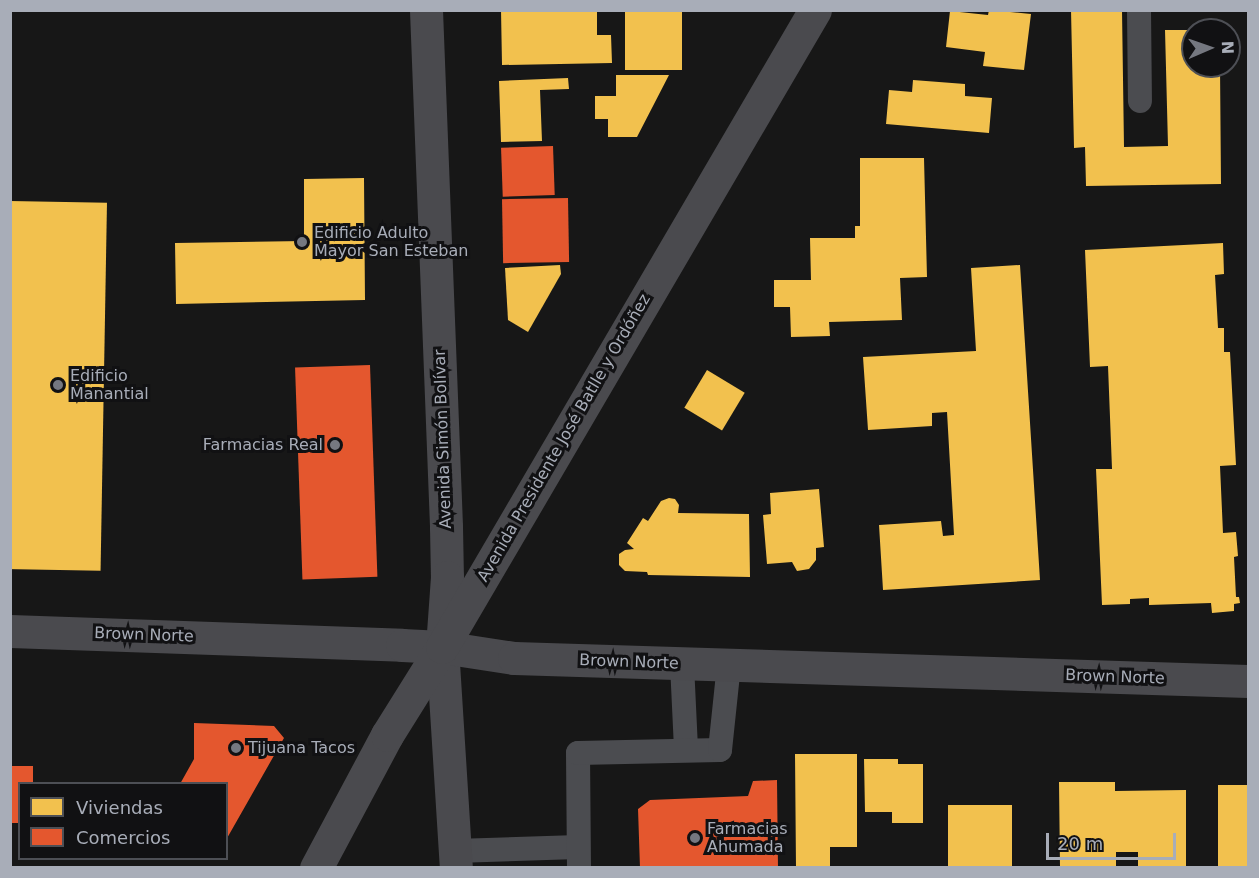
<!DOCTYPE html>
<html>
<head>
<meta charset="utf-8">
<style>
	body { margin:0 }
	#map { position:relative; width:1259px; height:878px; overflow:hidden; background:#171717; font-family:"DejaVu Sans",sans-serif }
	div>[style] { position:absolute }
	[style*='--x'] { left:calc(var(--x)*1px); top:calc(var(--y)*1px); width:calc(var(--w)*1px); rotate:calc(var(--a)*1deg) }
	.homes>* { inset:0; background:#f2c14e; transform-origin:0 0 }
	.shops>* { inset:0; background:#e4572e; transform-origin:0 0 }
	.lane>* { height:24px; margin:-12px; padding:0 12px; transform-origin:12px; border-radius:12px; background:#4b4c50 }
	.secondary>* { height:33px; margin:-16.5px; padding:0 16.5px; transform-origin:16.5px; border-radius:16.5px; background:#4a4a4e }
	.dots>* { width:16px; height:16px; translate:-50% -50%; box-sizing:border-box; border:3px solid #111113; border-radius:50% }
	span { translate:-50% -50%; white-space:nowrap; text-align:center; line-height:1.15; -webkit-text-stroke:6px #111113; paint-order:stroke }
	.poi-label { font-size:16px; color:#a8adb8 }
	.left { translate:0 -50%; text-align:left }
	.right { translate:-100% -50%; text-align:right }
	.street-label { font-size:16px; color:#a8adb8 }
	.frame { position:absolute; inset:0; border:12px solid #a8adb8; pointer-events:none }
	.legend { position:absolute; left:18px; top:782px; width:210px; height:78px; box-sizing:border-box; background:#111113; border:2px solid #4d4f55; margin:0; padding:8px 10px; list-style:none; font-size:18px; color:#a8adb8 }
	.legend li { display:flex; align-items:center; gap:12px; height:30px }
	.legend b { width:30px; border:2px solid #4d4f55 }
	.north { position:absolute; left:1181px; top:18px; width:60px; height:60px; box-sizing:border-box; background:#111113; border:2px solid #4d4f55; border-radius:50%; rotate:88deg; font-size:16px; font-weight:700; line-height:24px; text-align:center; color:#a8adb8 }
	.north::after { content:''; display:block; margin:auto; width:21px; height:27px; background:#757880; clip-path:polygon(50% 0,100% 100%,50% 72%,0 100%) }
	.scale { position:absolute; left:1046px; top:833px; width:130px; height:27px; box-sizing:border-box; border:3px solid #a8adb8; border-top:0; padding-left:8px; font-size:18px; line-height:21px; white-space:nowrap; color:#a8adb8; -webkit-text-stroke:4px #111113; paint-order:stroke }
</style>
</head>
<body>
<div id="map">
	<div class="homes">
		<i style="clip-path:polygon(501px 10px,597px 10px,597px 35px,611px 35px,612px 63px,502px 65px)"></i>
		<i style="clip-path:polygon(989px 10px,1031px 14px,1024px 70px,983px 66px,985px 52px,946px 47px,950px 11px,988px 15px)"></i>
		<i style="clip-path:polygon(1071px 10px,1122px 10px,1124px 147px,1168px 146px,1165px 30px,1193px 30px,1193px 66px,1220px 66px,1221px 184px,1086px 186px,1085px 147px,1074px 148px)"></i>
		<i style="left:625px;top:11px;width:57px;height:59px"></i>
		<i style="clip-path:polygon(616px 75px,669px 75px,637px 137px,608px 137px,608px 119px,595px 119px,595px 96px,616px 96px)"></i>
		<i style="clip-path:polygon(568px 78px,569px 89px,540px 90px,542px 141px,501px 142px,499px 81px)"></i>
		<i style="clip-path:polygon(913px 80px,965px 84px,965px 96px,992px 98px,989px 133px,886px 124px,889px 90px,912px 92px)"></i>
		<i style="clip-path:polygon(860px 158px,924px 158px,927px 277px,900px 278px,902px 320px,829px 322px,830px 336px,791px 337px,790px 307px,774px 307px,774px 280px,811px 280px,810px 238px,855px 238px,855px 226px,860px 226px)"></i>
		<i style="clip-path:polygon(364px 178px,365px 300px,176px 304px,175px 243px,304px 241px,304px 179px)"></i>
		<i style="left:10px;top:201px;width:97px;height:368px;rotate:1deg"></i>
		<i style="clip-path:polygon(1223px 243px,1224px 274px,1215px 275px,1218px 328px,1224px 328px,1224px 352px,1230px 352px,1236px 465px,1220px 466px,1223px 533px,1236px 532px,1238px 556px,1234px 557px,1236px 597px,1239px 597px,1240px 603px,1234px 604px,1234px 611px,1212px 613px,1211px 603px,1149px 605px,1149px 598px,1130px 599px,1130px 604px,1102px 605px,1096px 469px,1112px 469px,1108px 366px,1090px 367px,1085px 250px)"></i>
		<i style="clip-path:polygon(560px 265px,561px 274px,528px 332px,508px 320px,505px 268px)"></i>
		<i style="clip-path:polygon(1020px 265px,1040px 580px,883px 590px,879px 525px,941px 521px,943px 536px,954px 535px,947px 412px,932px 413px,932px 426px,868px 430px,863px 357px,976px 351px,971px 268px)"></i>
		<i style="left:707px;top:370px;width:44px;height:44px;rotate:31deg"></i>
		<i style="clip-path:polygon(819px 489px,824px 547px,816px 548px,816px 560px,809px 569px,797px 571px,792px 562px,767px 564px,763px 515px,771px 514px,770px 493px)"></i>
		<i style="clip-path:polygon(669px 498px,675px 499px,679px 505px,678px 513px,749px 514px,750px 577px,648px 575px,647px 572px,625px 571px,619px 565px,619px 554px,625px 550px,634px 549px,627px 543px,643px 518px,648px 521px,661px 501px)"></i>
		<i style="clip-path:polygon(795px 754px,857px 754px,857px 847px,830px 847px,830px 868px,796px 868px)"></i>
		<i style="clip-path:polygon(864px 759px,898px 759px,898px 764px,923px 764px,923px 823px,892px 823px,892px 812px,865px 812px)"></i>
		<i style="clip-path:polygon(1059px 782px,1115px 782px,1115px 791px,1186px 790px,1186px 868px,1138px 868px,1138px 852px,1116px 852px,1116px 868px,1060px 868px)"></i>
		<i style="left:1218px;top:785px;width:30px;height:83px"></i>
		<i style="left:948px;top:805px;width:64px;height:63px"></i>
	</div>
	<div class="shops">
		<i style="left:553px;top:146px;width:49px;height:52px;rotate:88deg"></i>
		<i style="left:568px;top:198px;width:64px;height:66px;rotate:89deg"></i>
		<i style="left:370px;top:365px;width:212px;height:75px;rotate:88deg"></i>
		<i style="clip-path:polygon(194px 723px,274px 726px,284px 738px,226px 840px,226px 784px,180px 784px,194px 759px)"></i>
		<i style="clip-path:polygon(10px 766px,33px 766px,33px 784px,20px 784px,20px 823px,10px 823px)"></i>
		<i style="clip-path:polygon(777px 780px,778px 868px,640px 868px,638px 809px,650px 800px,748px 796px,753px 781px)"></i>
	</div>
	<div class="lane">
		<i style="--x:1139;--y:10;--w:91;--a:89.4"></i>
		<i style="--x:682;--y:664;--w:86;--a:87.3"></i>
		<i style="--x:455;--y:851;--w:123;--a:-1.9"></i>
		<i style="--x:579;--y:868;--w:115;--a:-90.5"></i>
		<i style="--x:578;--y:753;--w:142;--a:-1.2"></i>
		<i style="--x:720;--y:750;--w:85;--a:-84"></i>
	</div>
	<div class="secondary">
		<i style="--x:426;--y:10;--w:517;--a:87.78"></i>
		<i style="--x:446;--y:527;--w:50;--a:88.9"></i>
		<i style="--x:447;--y:577;--w:70;--a:94.1"></i>
		<i style="--x:442;--y:647;--w:221;--a:86.4"></i>
		<i style="--x:10;--y:631;--w:392;--a:2"></i>
		<i style="--x:402;--y:645;--w:40;--a:2.9"></i>
		<i style="--x:442;--y:647;--w:73;--a:8.7"></i>
		<i style="--x:514;--y:658;--w:734;--a:1.79"></i>
		<i style="--x:316;--y:868;--w:151;--a:-61.9"></i>
		<i style="--x:387;--y:735;--w:104;--a:-58"></i>
		<i style="--x:442;--y:647;--w:738;--a:-59.65"></i>
	</div>
	<div class="dots">
		<i style="left:302px;top:242px;background:#757880"></i>
		<i style="left:58px;top:385px;background:#757880"></i>
		<i style="left:335px;top:445px;background:#757880"></i>
		<i style="left:236px;top:748px;background:#757880"></i>
		<i style="left:695px;top:838px;background:#757880"></i>
	</div>
	<div class="poi-label">
		<span class="left" style="left:314px;top:242px">Edificio Adulto<br>Mayor San Esteban</span>
		<span class="left" style="left:70px;top:385px">Edificio<br>Manantial</span>
		<span class="right" style="left:323px;top:445px">Farmacias Real</span>
		<span class="left" style="left:248px;top:748px">Tijuana Tacos</span>
		<span class="left" style="left:707px;top:838px">Farmacias<br>Ahumada</span>
	</div>
	<div class="street-label">
		<span style="left:564px;top:438px;rotate:-60deg">Avenida Presidente José Batlle y Ordóñez</span>
		<span style="left:443px;top:439px;rotate:-92deg">Avenida Simón Bolívar</span>
		<span style="left:144px;top:635px;rotate:2deg">Brown Norte</span>
		<span style="left:629px;top:662px;rotate:2deg">Brown Norte</span>
		<span style="left:1115px;top:677px;rotate:2deg">Brown Norte</span>
	</div>
	<div class="frame"></div>
	<ul class="legend">
	<li><b style="height:16px;background:#f2c14e"></b>Viviendas</li>
	<li><b style="height:16px;background:#e4572e"></b>Comercios</li>
	</ul>
	<div class="north">N</div>
	<div class="scale">20 m</div>
</div>
</body>
</html>
